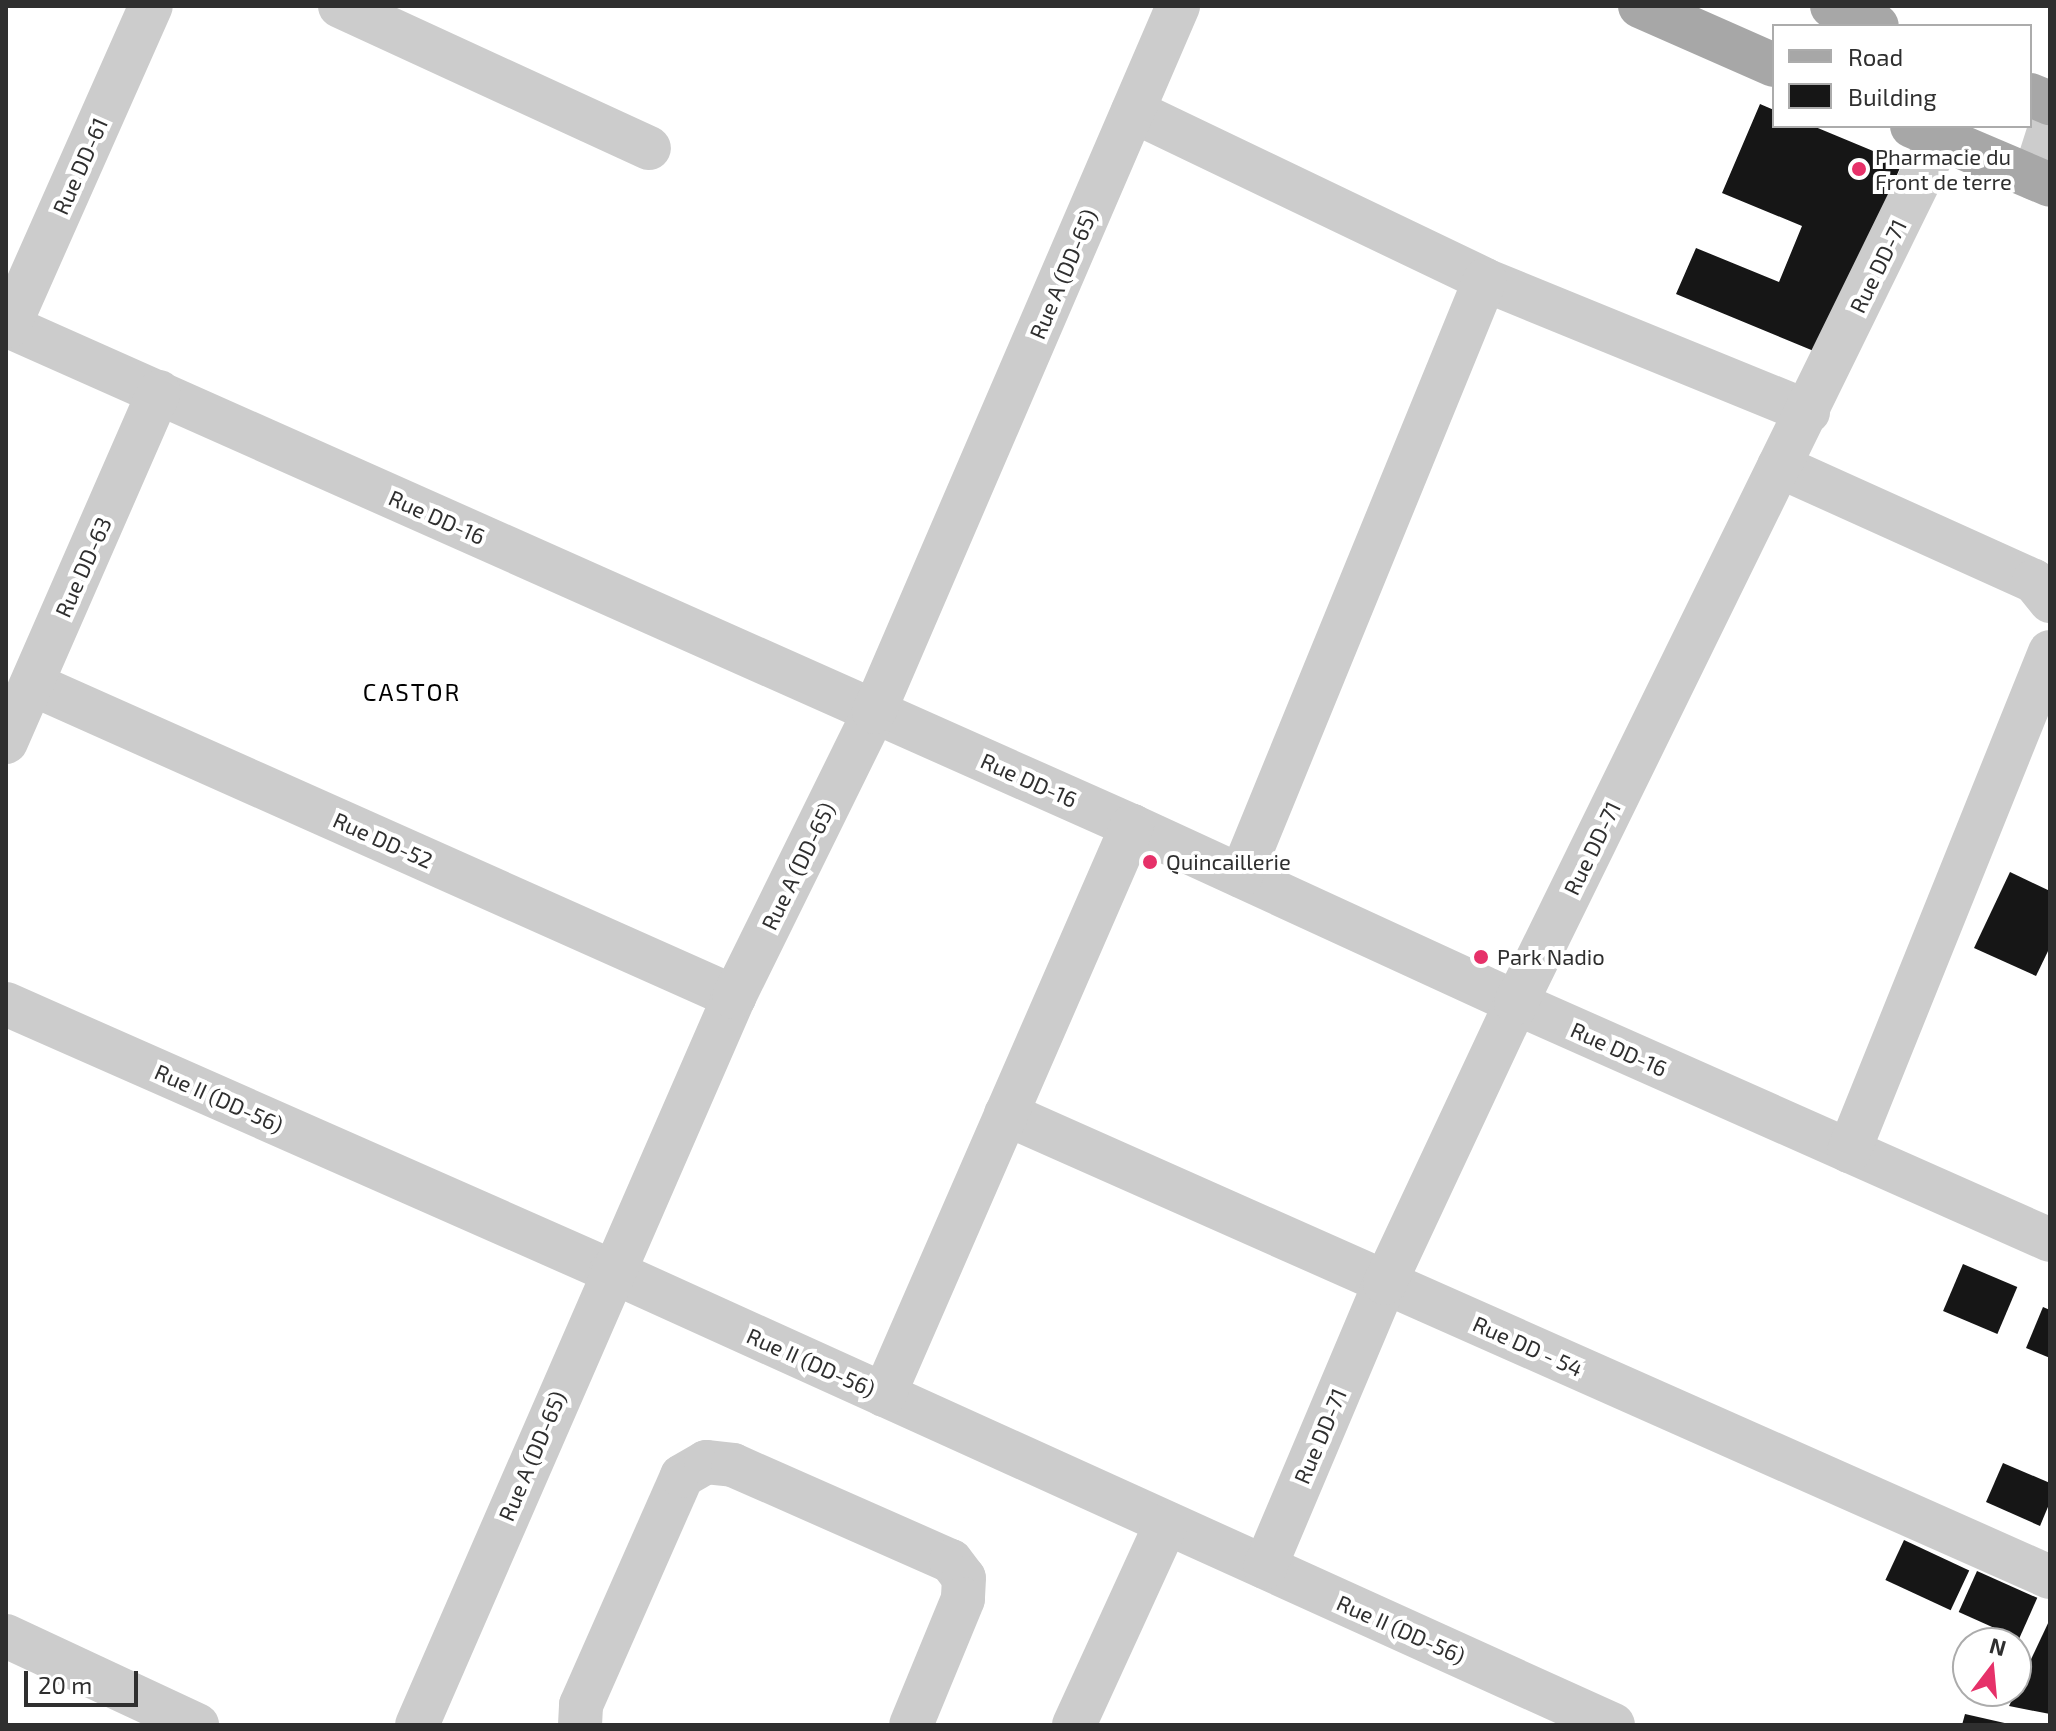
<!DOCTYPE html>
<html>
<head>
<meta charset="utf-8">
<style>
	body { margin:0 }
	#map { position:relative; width:2056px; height:1731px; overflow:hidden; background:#fff; font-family:"Exo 2",sans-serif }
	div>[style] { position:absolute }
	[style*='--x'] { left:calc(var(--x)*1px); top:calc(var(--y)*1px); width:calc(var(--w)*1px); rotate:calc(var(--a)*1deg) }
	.building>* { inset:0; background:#161616; transform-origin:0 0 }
	.minor>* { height:44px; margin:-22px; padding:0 22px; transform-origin:22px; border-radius:22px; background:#ccc }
	.major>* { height:44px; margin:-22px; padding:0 22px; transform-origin:22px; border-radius:22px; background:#a7a7a7 }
	.dots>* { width:22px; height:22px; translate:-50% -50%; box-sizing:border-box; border:4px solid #fff; border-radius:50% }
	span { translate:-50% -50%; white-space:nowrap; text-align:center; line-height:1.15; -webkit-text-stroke:8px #fff; paint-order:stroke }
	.poi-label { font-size:22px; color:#2f2f2f }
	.left { translate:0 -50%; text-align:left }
	.street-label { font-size:22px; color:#2f2f2f }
	.neighbourhood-label { font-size:24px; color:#000; letter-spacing:2px }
	.frame { position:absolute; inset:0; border:8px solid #2f2f2f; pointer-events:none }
	.legend { position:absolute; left:1772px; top:24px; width:260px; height:104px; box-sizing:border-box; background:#fff; border:2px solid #acacac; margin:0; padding:10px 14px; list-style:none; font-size:24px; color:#2f2f2f }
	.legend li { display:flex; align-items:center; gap:16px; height:40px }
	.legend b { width:40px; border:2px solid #acacac }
	.north { position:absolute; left:1952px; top:1627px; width:80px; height:80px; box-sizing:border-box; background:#fff; border:2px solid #acacac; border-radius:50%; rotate:16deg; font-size:22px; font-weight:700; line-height:32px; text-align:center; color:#2f2f2f }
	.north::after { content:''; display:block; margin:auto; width:28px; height:36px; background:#e63169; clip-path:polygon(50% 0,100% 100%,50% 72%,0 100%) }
	.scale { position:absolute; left:24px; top:1671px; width:114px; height:36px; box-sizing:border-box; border:4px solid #2f2f2f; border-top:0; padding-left:10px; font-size:24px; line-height:28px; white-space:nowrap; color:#2f2f2f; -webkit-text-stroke:6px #fff; paint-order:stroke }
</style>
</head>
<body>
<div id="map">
	<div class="building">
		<i style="clip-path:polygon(1760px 104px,1774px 110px,1774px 126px,1813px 126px,1902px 163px,1821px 354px,1676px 294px,1696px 248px,1779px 282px,1802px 226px,1722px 193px)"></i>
		<i style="clip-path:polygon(2010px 872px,2050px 891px,2050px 947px,2036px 976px,1974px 948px)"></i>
		<i style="left:1963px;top:1264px;width:59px;height:51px;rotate:23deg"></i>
		<i style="clip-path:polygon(2043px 1307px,2050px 1310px,2050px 1358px,2026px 1348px)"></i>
		<i style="clip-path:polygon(2003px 1463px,2050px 1483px,2050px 1502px,2040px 1526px,1986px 1502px)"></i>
		<i style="left:1904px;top:1540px;width:72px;height:44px;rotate:25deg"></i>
		<i style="left:1977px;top:1571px;width:66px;height:45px;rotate:24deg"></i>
		<i style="clip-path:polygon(2050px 1619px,2050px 1714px,2009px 1706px)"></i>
		<i style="clip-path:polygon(1965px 1714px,2009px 1724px,2009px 1725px,1962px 1725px)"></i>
	</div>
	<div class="minor">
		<i style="--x:340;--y:6;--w:340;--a:24.7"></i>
		<i style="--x:1133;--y:111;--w:390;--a:25.6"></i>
		<i style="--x:1485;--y:280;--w:349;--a:22.2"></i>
		<i style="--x:2034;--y:178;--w:52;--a:-72.3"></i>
		<i style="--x:6;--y:325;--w:1232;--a:23.99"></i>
		<i style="--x:1132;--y:826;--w:423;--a:24.7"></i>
		<i style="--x:1516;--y:1003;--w:584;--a:23.93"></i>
		<i style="--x:9;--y:326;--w:350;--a:-66.1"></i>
		<i style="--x:1779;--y:466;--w:280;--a:24.3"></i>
		<i style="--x:2034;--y:581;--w:26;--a:51"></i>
		<i style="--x:32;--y:684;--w:769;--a:24.03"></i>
		<i style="--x:6;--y:742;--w:382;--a:-66.4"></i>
		<i style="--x:1241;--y:876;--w:644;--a:-67.74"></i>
		<i style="--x:6;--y:1004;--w:661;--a:23.81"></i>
		<i style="--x:611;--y:1271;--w:1100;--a:24.37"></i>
		<i style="--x:1006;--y:1114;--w:1142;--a:23.92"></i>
		<i style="--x:1849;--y:1151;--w:538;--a:-68.06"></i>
		<i style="--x:884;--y:1395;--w:621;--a:-66.45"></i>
		<i style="--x:1265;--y:1567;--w:308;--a:-67.1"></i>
		<i style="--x:1385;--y:1283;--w:309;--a:-64.9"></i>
		<i style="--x:1516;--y:1003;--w:963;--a:-63.89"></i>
		<i style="--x:6;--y:1636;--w:211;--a:25"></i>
		<i style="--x:417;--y:1725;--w:794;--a:-66.47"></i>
		<i style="--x:734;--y:997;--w:318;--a:-63.8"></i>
		<i style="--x:874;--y:712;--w:769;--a:-66.7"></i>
		<i style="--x:580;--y:1725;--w:20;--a:-87"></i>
		<i style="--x:581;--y:1705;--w:250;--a:-66.2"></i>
		<i style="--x:682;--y:1476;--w:28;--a:-30"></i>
		<i style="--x:706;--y:1462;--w:27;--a:6"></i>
		<i style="--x:733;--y:1465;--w:238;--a:23.8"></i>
		<i style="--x:951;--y:1561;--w:21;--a:53"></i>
		<i style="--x:964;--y:1578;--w:21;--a:93"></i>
		<i style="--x:963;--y:1599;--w:136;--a:112.4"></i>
		<i style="--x:1074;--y:1725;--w:221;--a:-65.4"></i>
	</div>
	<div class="major">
		<i style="--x:1640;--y:6;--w:146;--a:23.8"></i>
		<i style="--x:1832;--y:6;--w:49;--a:24"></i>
		<i style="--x:2030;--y:95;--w:22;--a:22"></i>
		<i style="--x:1912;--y:126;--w:150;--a:23.1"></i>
	</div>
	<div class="dots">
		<i style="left:1859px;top:169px;background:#e63169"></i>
		<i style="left:1150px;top:862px;background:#e63169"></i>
		<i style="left:1481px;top:957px;background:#e63169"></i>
	</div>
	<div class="poi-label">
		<span class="left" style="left:1875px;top:169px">Pharmacie du<br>Front de terre</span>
		<span class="left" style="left:1166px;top:862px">Quincaillerie</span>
		<span class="left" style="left:1497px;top:957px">Park Nadio</span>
	</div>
	<div class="street-label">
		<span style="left:80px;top:166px;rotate:-66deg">Rue DD-61</span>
		<span style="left:1878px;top:266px;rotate:-64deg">Rue DD-71</span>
		<span style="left:1063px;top:274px;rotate:-67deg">Rue A (DD-65)</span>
		<span style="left:437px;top:517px;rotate:24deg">Rue DD-16</span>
		<span style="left:83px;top:567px;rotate:-66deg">Rue DD-63</span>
		<span style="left:1029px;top:780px;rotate:24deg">Rue DD-16</span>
		<span style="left:383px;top:840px;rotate:24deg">Rue DD-52</span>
		<span style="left:1592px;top:848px;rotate:-64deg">Rue DD-71</span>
		<span style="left:798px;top:866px;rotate:-64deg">Rue A (DD-65)</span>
		<span style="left:1619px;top:1049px;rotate:24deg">Rue DD-16</span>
		<span style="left:219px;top:1098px;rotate:24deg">Rue II (DD-56)</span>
		<span style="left:1528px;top:1346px;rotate:24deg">Rue DD - 54</span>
		<span style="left:811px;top:1362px;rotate:24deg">Rue II (DD-56)</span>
		<span style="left:1320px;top:1436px;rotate:-67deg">Rue DD-71</span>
		<span style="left:532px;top:1456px;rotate:-67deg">Rue A (DD-65)</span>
		<span style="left:1401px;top:1629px;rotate:24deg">Rue II (DD-56)</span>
	</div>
	<div class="neighbourhood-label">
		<span style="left:412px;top:692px">CASTOR</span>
	</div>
	<div class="frame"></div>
	<ul class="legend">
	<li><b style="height:10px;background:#a7a7a7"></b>Road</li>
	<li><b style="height:22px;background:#161616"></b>Building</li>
	</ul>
	<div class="north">N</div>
	<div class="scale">20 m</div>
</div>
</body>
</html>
